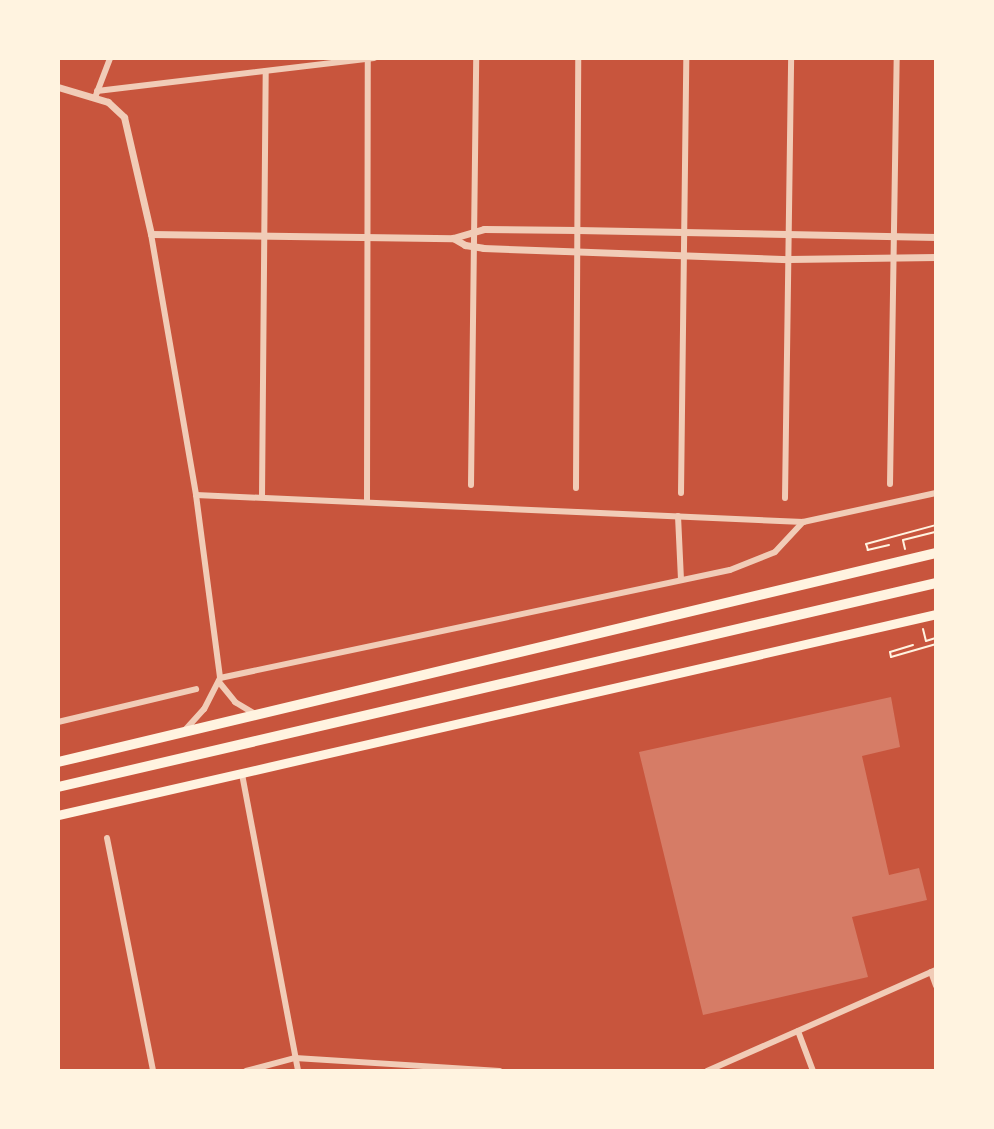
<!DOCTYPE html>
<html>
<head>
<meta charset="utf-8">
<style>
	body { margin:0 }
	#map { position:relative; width:994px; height:1129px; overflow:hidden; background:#c8553d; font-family:Poppins,sans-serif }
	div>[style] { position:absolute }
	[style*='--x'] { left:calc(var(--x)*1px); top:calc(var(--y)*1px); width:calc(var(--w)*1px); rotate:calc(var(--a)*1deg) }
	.building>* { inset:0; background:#d67c66 }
	.path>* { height:2px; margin:-1px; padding:0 1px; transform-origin:1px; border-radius:1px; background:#fff3e0 }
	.minor>* { height:6px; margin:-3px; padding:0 3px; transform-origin:3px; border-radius:3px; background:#f1ccb7 }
	.tertiary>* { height:7px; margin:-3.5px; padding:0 3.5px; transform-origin:3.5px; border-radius:3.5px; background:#f1ccb7 }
	.trunk>* { height:9px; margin:-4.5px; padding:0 4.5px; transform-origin:4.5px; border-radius:4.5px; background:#fff3e0 }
	.motorway>* { height:10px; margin:-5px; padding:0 5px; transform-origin:5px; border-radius:5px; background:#fff3e0 }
	span { translate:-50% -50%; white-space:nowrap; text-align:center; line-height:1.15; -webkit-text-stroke:6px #fff3e0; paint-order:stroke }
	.frame { position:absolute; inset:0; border:60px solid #fff3e0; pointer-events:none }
</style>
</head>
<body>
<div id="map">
	<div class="building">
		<i style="clip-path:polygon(891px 697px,900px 747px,862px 756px,889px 875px,919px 868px,927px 900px,852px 917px,868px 977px,703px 1015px,639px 752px)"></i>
	</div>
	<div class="path">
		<i style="--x:889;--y:545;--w:22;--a:167"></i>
		<i style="--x:868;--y:550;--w:6;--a:-108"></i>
		<i style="--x:866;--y:544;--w:73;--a:-15.2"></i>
		<i style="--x:905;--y:549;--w:9;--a:-103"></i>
		<i style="--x:903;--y:540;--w:34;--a:-14"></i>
		<i style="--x:923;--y:629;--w:12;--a:76"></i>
		<i style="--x:926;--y:641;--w:10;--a:-17"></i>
		<i style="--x:913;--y:645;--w:24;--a:163"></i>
		<i style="--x:890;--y:652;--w:5;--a:79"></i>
		<i style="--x:891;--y:657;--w:47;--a:-16.1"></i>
	</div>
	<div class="minor">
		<i style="--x:97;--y:91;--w:279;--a:-6.8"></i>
		<i style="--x:96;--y:95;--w:40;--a:-69"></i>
		<i style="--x:151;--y:234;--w:265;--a:80.2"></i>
		<i style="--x:196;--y:495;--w:185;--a:82.5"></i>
		<i style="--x:220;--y:678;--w:35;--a:117"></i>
		<i style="--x:204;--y:709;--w:28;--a:132"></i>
		<i style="--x:890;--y:484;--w:426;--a:-89.1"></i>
		<i style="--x:471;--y:485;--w:427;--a:-89.3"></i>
		<i style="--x:576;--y:488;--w:430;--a:-89.7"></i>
		<i style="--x:681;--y:493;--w:435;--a:-89.3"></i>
		<i style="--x:196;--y:495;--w:608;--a:2.55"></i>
		<i style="--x:803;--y:522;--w:136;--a:-12.3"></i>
		<i style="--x:262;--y:497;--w:426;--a:-89.5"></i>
		<i style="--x:785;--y:498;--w:440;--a:-89.2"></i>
		<i style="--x:367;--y:501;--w:442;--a:-89.9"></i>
		<i style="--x:678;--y:516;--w:64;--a:87.3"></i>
		<i style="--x:220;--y:678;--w:521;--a:-11.96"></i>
		<i style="--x:730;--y:570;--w:48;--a:-21.8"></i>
		<i style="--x:775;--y:552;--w:41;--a:-47"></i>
		<i style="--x:219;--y:682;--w:26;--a:51"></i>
		<i style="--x:235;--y:702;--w:23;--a:31"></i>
		<i style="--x:58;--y:722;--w:142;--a:-13.4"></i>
		<i style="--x:242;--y:774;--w:302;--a:79.3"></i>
		<i style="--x:107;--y:838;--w:237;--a:78.8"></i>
		<i style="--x:931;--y:972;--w:15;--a:70"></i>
		<i style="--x:798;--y:1031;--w:43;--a:69.4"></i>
		<i style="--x:246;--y:1071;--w:51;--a:-14.9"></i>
		<i style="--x:295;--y:1058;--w:205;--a:3.6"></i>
		<i style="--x:707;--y:1071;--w:250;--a:-23.8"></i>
	</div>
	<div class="tertiary">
		<i style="--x:58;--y:87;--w:52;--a:16.7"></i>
		<i style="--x:108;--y:102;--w:22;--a:43"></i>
		<i style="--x:124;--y:117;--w:120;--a:77"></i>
		<i style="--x:151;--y:234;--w:302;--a:0.8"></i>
		<i style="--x:453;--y:238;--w:32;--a:-16"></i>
		<i style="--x:484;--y:229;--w:93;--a:0.6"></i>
		<i style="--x:577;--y:230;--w:359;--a:1.1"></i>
		<i style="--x:453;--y:238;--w:14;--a:30"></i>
		<i style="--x:465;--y:245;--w:18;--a:9"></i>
		<i style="--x:483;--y:248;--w:306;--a:2.1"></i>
		<i style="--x:789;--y:259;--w:147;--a:-0.8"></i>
	</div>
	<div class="trunk">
		<i style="--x:58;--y:815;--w:901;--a:-12.89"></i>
	</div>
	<div class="motorway">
		<i style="--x:58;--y:762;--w:903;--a:-13.39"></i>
		<i style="--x:58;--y:787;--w:901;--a:-13.08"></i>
	</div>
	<div class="frame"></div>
</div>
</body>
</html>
